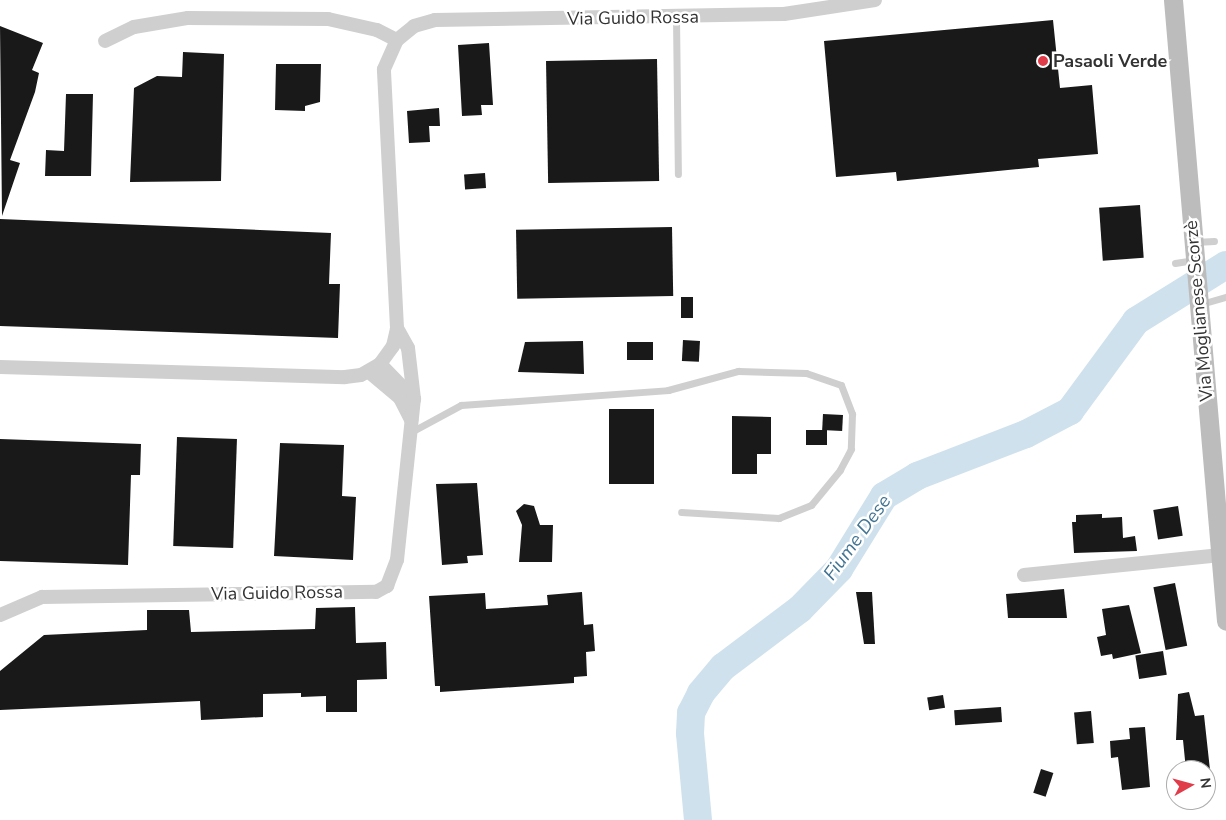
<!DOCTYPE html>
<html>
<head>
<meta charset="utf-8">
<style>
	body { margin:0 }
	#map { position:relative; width:1226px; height:820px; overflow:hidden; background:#fff; font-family:"Nunito Sans",sans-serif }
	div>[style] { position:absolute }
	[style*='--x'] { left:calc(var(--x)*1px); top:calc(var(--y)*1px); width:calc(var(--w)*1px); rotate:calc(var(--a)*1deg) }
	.river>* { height:28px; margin:-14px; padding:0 14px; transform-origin:14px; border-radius:14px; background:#cfe1ed }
	.building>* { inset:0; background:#191919; transform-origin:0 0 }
	.lane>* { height:7px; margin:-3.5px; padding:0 3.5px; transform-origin:3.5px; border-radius:3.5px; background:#cfcfcf }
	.street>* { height:14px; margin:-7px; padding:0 7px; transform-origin:7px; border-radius:7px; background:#cfcfcf }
	.secondary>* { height:19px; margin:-9.5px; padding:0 9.5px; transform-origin:9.5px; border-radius:9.5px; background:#bcbcbc }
	.dots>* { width:14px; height:14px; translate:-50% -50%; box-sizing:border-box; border:2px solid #fff; border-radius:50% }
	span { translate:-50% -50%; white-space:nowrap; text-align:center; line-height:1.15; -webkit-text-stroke:5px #fff; paint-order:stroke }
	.street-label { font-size:18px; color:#323232 }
	.poi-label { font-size:18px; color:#323232; font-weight:700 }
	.left { translate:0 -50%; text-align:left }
	.water-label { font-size:19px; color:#417493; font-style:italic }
	.north { position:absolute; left:1166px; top:760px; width:50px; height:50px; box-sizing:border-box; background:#fff; border:1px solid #adadad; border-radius:50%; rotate:83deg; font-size:14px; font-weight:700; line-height:20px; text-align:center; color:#323232 }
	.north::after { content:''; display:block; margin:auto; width:18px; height:22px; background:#e13c4a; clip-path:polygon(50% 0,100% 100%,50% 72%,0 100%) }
</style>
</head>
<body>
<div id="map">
	<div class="river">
		<i style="--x:698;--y:820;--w:87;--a:-95.3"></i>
		<i style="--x:690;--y:733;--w:20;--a:-87"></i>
		<i style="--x:691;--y:713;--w:22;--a:-63"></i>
		<i style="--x:701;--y:693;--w:34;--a:-50"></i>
		<i style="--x:723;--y:667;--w:96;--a:-37"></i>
		<i style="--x:800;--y:609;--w:56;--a:-45.7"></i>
		<i style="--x:839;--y:569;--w:86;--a:-58.3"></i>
		<i style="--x:884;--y:496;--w:39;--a:-31"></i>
		<i style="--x:917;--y:476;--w:117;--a:-21.1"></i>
		<i style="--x:1026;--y:434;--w:50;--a:-27.6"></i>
		<i style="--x:1070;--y:411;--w:112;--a:-53.7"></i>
		<i style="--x:1136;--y:321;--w:106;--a:-31.9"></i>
	</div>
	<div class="building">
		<i style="clip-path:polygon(1053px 20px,1060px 88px,1092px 85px,1098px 154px,1038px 159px,1039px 167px,897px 181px,896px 172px,836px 177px,824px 41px)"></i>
		<i style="clip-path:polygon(0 26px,43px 43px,32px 70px,39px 73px,35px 92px,10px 160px,20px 163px,2px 216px)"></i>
		<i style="clip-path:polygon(489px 43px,493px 105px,481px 105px,482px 115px,462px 116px,458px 45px)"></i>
		<i style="clip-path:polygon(183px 52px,224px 54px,221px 181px,130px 182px,134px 88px,157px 76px,182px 77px)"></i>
		<i style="left:657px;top:59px;width:122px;height:111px;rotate:89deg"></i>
		<i style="clip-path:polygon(276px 64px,321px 64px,320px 102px,305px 106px,305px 111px,275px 110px)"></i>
		<i style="clip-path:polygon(66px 94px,93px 94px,91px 176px,45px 176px,46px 150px,64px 151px)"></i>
		<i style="clip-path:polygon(439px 108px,440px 126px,429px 126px,430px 142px,409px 143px,407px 111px)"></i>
		<i style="left:485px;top:173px;width:15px;height:21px;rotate:86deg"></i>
		<i style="left:1140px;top:205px;width:53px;height:41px;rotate:86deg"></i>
		<i style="clip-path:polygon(0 219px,331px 233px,329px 284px,340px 284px,338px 338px,0 326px)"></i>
		<i style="left:672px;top:227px;width:69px;height:156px;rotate:89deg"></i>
		<i style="left:681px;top:297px;width:12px;height:21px"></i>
		<i style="left:683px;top:340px;width:17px;height:21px;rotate:3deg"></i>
		<i style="clip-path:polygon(583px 341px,584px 374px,518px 372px,525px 342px)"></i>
		<i style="left:627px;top:342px;width:26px;height:18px"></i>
		<i style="left:609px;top:409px;width:45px;height:75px"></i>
		<i style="left:823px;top:414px;width:20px;height:16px;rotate:3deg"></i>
		<i style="clip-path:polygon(732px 416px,771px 417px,771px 454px,757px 454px,757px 474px,732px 474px)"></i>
		<i style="left:806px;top:430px;width:21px;height:15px"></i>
		<i style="left:177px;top:437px;width:60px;height:109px;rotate:2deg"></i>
		<i style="clip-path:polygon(0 439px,141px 444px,140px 475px,131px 475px,128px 565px,0 561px)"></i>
		<i style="clip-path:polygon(280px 443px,344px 445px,342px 496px,356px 497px,353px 560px,274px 556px)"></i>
		<i style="clip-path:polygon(477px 483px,483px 555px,467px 556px,468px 563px,442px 565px,436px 484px)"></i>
		<i style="clip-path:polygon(524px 504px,534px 506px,540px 525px,553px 525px,552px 562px,519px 562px,522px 525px,516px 511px)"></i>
		<i style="left:1178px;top:506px;width:30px;height:25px;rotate:81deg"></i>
		<i style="clip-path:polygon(1102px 514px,1102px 518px,1122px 517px,1123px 538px,1135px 536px,1137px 551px,1074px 553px,1072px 522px,1076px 522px,1076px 515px)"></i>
		<i style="left:1175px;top:583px;width:64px;height:22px;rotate:79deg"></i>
		<i style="clip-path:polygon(1064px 589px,1067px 618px,1008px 618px,1006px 594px)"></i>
		<i style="clip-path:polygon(582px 592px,584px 625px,593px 624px,595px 651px,586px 652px,587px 676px,574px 677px,574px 683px,440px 692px,440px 686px,435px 686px,429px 596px,485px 593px,486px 609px,548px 605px,547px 595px)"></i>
		<i style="clip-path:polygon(856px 592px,872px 592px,875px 644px,864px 644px)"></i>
		<i style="clip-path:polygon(1129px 605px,1141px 653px,1113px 659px,1112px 654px,1101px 656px,1097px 637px,1106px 635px,1102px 609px)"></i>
		<i style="clip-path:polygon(355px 607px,356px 643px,386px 642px,387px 679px,357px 680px,357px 712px,326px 712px,326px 696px,301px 697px,301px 693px,263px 694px,263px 717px,201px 720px,200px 701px,0 710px,0 671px,44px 635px,147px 630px,147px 610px,189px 610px,191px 632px,315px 629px,316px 608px)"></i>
		<i style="left:1163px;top:651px;width:24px;height:28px;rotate:81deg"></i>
		<i style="clip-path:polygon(1189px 692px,1195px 716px,1204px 715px,1210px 770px,1186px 770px,1183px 740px,1176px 740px,1178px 694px)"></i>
		<i style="left:943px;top:695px;width:13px;height:16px;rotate:81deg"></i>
		<i style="left:1001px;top:707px;width:15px;height:47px;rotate:86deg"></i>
		<i style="left:1091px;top:711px;width:32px;height:17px;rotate:85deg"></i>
		<i style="clip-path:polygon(1145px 727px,1150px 787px,1122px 790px,1118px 757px,1111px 758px,1110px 741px,1130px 739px,1129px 728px)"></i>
		<i style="left:1041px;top:769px;width:13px;height:25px;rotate:18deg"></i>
	</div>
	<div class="lane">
		<i style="--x:676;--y:18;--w:156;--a:89.3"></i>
		<i style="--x:1195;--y:242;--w:19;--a:-3"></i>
		<i style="--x:1175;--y:263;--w:20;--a:-9"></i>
		<i style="--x:1201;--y:304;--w:26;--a:-16"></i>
		<i style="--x:411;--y:432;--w:57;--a:-28.4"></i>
		<i style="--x:461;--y:405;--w:208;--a:-4.1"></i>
		<i style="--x:668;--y:390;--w:73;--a:-15.2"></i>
		<i style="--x:738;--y:371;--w:68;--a:1.7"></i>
		<i style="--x:806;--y:373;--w:37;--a:19"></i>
		<i style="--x:841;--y:385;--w:31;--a:69"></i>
		<i style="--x:852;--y:414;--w:35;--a:92"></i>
		<i style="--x:851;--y:449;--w:24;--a:118"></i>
		<i style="--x:840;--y:470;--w:45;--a:129.6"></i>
		<i style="--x:811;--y:505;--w:35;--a:158"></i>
		<i style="--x:779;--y:518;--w:98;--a:-176.5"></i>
	</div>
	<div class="street">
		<i style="--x:105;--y:41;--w:32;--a:-26"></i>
		<i style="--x:134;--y:27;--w:55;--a:-9.5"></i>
		<i style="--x:188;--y:18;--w:140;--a:0.4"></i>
		<i style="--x:328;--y:19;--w:50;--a:12.7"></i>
		<i style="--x:377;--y:30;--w:22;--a:27"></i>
		<i style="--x:380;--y:364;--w:49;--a:45.8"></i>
		<i style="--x:0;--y:367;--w:345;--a:1.7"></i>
		<i style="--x:345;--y:377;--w:16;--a:-7"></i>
		<i style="--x:361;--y:375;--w:22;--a:-30"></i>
		<i style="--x:380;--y:364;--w:22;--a:-54"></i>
		<i style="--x:393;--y:346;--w:18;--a:-77"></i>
		<i style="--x:397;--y:328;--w:259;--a:-92.9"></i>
		<i style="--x:384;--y:69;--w:32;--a:-66"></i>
		<i style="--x:397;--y:40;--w:22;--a:-39"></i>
		<i style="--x:414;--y:26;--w:22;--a:-16"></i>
		<i style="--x:435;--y:20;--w:349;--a:-1"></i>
		<i style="--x:784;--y:14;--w:92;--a:-8.7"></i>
		<i style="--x:369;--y:372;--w:40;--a:40"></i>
		<i style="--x:400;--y:398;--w:25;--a:63"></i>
		<i style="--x:1024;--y:575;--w:198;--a:-5.8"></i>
		<i style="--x:0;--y:615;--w:46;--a:-23.2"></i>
		<i style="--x:42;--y:597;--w:334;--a:-0.9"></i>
		<i style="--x:376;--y:592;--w:13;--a:-29"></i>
		<i style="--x:387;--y:586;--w:28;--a:-69"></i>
		<i style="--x:397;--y:560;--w:162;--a:-84"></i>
		<i style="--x:414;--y:399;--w:51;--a:-96.7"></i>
		<i style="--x:408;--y:348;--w:23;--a:-119"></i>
	</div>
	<div class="secondary">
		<i style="--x:1173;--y:0;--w:623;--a:85.12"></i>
	</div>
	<div class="dots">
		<i style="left:1043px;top:61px;background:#e13c4a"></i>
	</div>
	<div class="street-label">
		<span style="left:633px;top:18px;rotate:-1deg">Via Guido Rossa</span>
		<span style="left:1199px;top:311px;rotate:-95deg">Via Moglianese Scorzè</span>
		<span style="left:277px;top:593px;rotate:-1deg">Via Guido Rossa</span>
	</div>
	<div class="poi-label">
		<span class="left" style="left:1053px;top:61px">Pasaoli Verde</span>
	</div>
	<div class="water-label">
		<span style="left:858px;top:538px;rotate:-54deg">Fiume Dese</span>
	</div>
	<div class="north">N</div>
</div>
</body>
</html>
